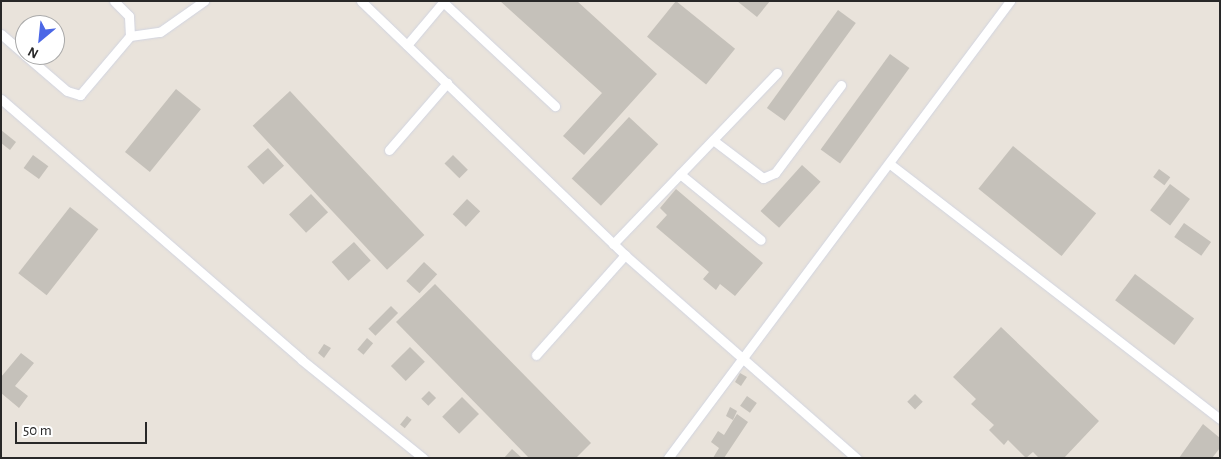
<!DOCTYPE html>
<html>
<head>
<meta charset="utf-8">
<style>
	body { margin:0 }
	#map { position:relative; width:1221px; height:459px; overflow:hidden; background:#e9e3db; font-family:"Alegreya Sans",sans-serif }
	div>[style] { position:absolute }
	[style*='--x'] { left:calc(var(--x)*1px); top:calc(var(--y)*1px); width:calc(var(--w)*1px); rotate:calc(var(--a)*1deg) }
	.building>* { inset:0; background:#c5c1ba; transform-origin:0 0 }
	.roads { filter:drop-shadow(0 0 1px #d1d4e0) drop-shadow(0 0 1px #d1d4e0) }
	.lane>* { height:9px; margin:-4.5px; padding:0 4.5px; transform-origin:4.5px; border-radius:4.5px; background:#fff }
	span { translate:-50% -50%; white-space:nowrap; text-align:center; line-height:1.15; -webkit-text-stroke:4px #fff; paint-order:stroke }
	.frame { position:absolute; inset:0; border:2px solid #282828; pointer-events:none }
	.north { position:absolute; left:15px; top:15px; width:50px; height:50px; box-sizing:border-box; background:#fff; border:1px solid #a9a9a9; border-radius:50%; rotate:208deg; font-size:14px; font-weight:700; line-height:20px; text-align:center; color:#282828 }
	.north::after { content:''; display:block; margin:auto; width:18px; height:22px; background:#4b67e6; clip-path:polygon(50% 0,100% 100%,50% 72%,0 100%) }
	.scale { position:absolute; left:15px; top:422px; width:132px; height:22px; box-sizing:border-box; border:2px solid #282828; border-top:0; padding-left:6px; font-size:15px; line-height:18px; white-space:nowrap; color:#282828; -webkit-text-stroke:4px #fff; paint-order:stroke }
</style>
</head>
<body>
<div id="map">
	<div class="building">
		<i style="clip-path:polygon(500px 1px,577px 1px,657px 74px,584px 155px,563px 136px,602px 93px)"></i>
		<i style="left:676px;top:1px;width:76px;height:46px;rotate:39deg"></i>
		<i style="clip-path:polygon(737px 1px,770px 1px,757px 17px)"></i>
		<i style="left:838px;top:10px;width:22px;height:121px;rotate:36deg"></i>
		<i style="left:890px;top:54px;width:24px;height:118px;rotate:36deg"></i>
		<i style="left:176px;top:89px;width:32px;height:81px;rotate:39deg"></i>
		<i style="left:290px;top:91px;width:197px;height:51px;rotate:47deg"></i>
		<i style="left:629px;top:117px;width:40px;height:84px;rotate:43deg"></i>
		<i style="clip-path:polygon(1px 130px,16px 142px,10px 150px,1px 143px)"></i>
		<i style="left:1013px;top:146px;width:107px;height:55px;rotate:39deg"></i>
		<i style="left:268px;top:148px;width:24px;height:28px;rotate:48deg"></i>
		<i style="left:33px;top:155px;width:19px;height:16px;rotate:36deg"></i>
		<i style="left:453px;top:155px;width:21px;height:12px;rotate:45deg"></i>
		<i style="left:802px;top:165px;width:25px;height:62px;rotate:42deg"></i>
		<i style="left:1159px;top:169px;width:14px;height:10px;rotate:36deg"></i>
		<i style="left:1170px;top:184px;width:25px;height:33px;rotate:37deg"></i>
		<i style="clip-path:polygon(676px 189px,763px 263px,735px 296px,720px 284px,716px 290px,703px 279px,709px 272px,656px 227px,667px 215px,660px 208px)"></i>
		<i style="left:311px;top:194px;width:25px;height:30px;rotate:47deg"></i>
		<i style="left:467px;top:199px;width:18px;height:21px;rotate:43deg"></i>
		<i style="left:70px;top:207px;width:36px;height:84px;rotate:38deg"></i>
		<i style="left:1184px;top:223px;width:33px;height:17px;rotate:35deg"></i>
		<i style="left:354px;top:242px;width:25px;height:30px;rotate:48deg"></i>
		<i style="left:424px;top:262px;width:18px;height:26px;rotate:43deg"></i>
		<i style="left:1135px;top:274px;width:74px;height:33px;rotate:37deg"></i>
		<i style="clip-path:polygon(435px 284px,591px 443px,576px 458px,529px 458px,396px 322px)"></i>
		<i style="left:391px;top:306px;width:10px;height:32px;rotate:45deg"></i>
		<i style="clip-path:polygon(1001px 327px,1099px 421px,1064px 458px,1039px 458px,1033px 452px,1026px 458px,1008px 440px,1004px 445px,989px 430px,994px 425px,971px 404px,976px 399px,953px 377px)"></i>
		<i style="left:367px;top:338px;width:8px;height:15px;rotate:40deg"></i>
		<i style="clip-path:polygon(324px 344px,331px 348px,324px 358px,318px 353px)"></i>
		<i style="left:410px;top:347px;width:21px;height:27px;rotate:45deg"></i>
		<i style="clip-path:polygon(21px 353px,34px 363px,15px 386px,28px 396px,19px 408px,1px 393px,1px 377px)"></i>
		<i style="clip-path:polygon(740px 373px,747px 377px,741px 386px,735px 382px)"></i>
		<i style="left:429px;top:391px;width:10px;height:11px;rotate:45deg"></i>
		<i style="left:915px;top:394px;width:11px;height:11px;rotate:45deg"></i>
		<i style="left:747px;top:396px;width:12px;height:12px;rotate:35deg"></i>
		<i style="left:462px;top:397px;width:24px;height:28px;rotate:45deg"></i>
		<i style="clip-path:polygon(730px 407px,737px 411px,733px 420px,726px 416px)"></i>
		<i style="clip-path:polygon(737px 414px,748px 422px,724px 458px,713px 458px,719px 448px,711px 442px,718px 431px,724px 435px)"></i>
		<i style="left:407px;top:416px;width:6px;height:11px;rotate:39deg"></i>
		<i style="clip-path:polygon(1203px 424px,1220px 438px,1220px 448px,1212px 458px,1179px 458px)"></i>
		<i style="clip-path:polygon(512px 449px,522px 458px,504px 458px)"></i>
	</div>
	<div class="roads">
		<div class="lane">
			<i style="--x:361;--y:1;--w:366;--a:43.9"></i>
			<i style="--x:625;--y:255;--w:308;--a:41.3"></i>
			<i style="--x:443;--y:2;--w:153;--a:42.9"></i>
			<i style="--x:1;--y:34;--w:32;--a:41"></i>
			<i style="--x:130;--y:36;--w:30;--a:-8"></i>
			<i style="--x:160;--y:32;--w:54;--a:-35.2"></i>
			<i style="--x:407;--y:45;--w:57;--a:-49.9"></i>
			<i style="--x:25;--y:55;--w:55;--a:40.6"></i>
			<i style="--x:67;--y:91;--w:14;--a:17"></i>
			<i style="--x:80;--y:95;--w:77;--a:-49.7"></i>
			<i style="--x:130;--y:36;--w:20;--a:-93"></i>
			<i style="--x:129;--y:16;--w:21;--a:-135"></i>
			<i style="--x:1;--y:99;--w:398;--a:40.9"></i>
			<i style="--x:302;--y:360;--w:156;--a:39"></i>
			<i style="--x:713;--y:140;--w:63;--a:37.2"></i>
			<i style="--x:763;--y:178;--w:13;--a:-23"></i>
			<i style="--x:775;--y:173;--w:110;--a:-53.1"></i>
			<i style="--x:389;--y:150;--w:89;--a:-49.1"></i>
			<i style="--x:890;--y:164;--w:417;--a:37.7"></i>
			<i style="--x:680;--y:174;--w:104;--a:39.2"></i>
			<i style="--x:613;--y:244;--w:237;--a:-46.2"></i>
			<i style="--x:536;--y:355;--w:134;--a:-48.3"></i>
			<i style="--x:668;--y:458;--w:571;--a:-53.19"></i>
		</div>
	</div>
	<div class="frame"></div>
	<div class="north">N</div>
	<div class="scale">50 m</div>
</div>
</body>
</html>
